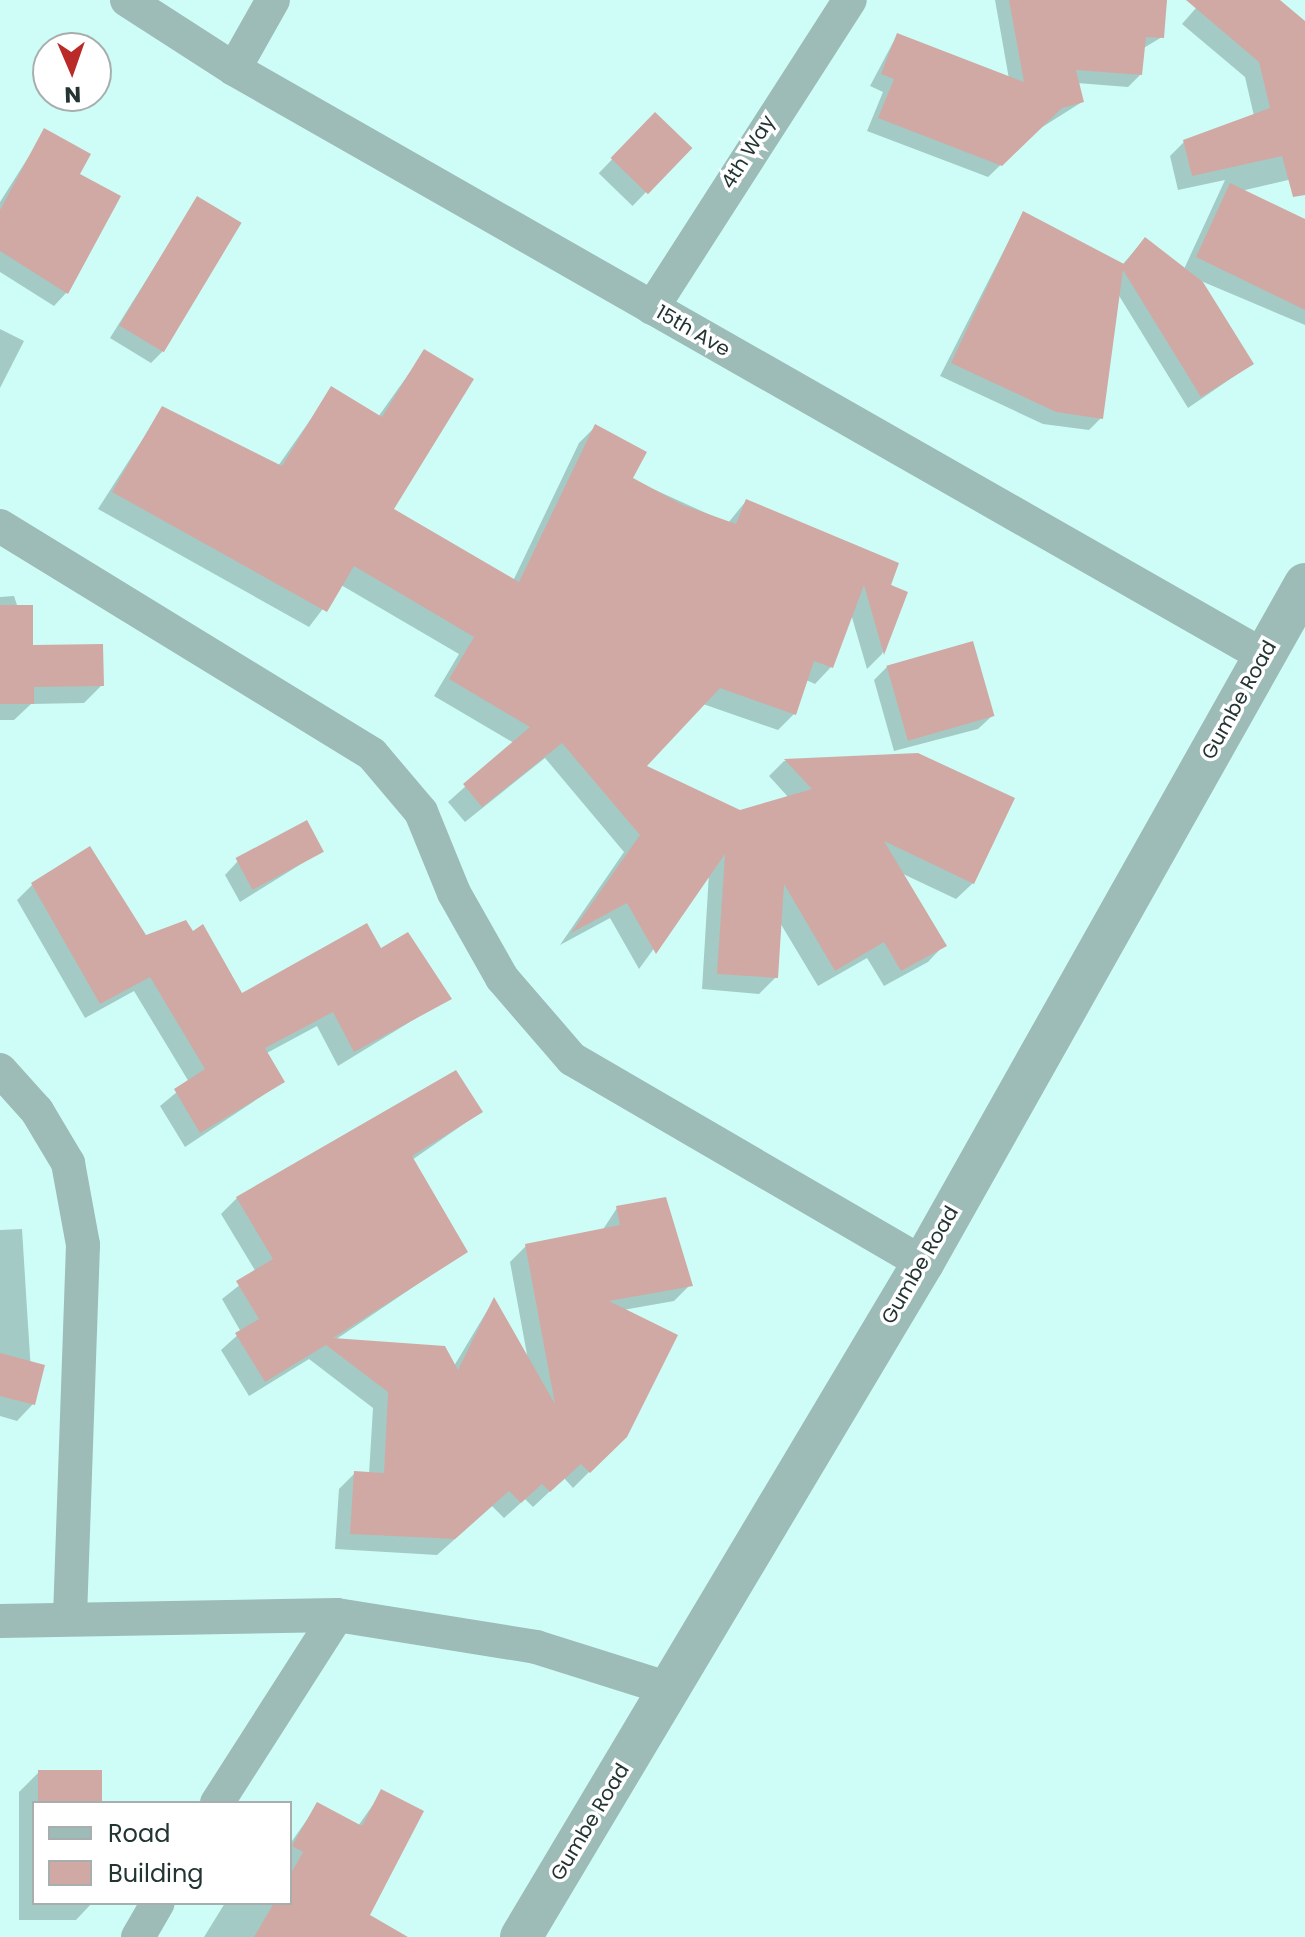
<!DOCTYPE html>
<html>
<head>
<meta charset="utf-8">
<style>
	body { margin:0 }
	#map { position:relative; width:1305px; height:1937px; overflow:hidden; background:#cefdf7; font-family:Poppins,sans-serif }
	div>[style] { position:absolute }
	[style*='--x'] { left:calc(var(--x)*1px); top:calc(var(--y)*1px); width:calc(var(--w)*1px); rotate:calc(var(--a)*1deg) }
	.shadow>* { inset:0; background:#0003; transform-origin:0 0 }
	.building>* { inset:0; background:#d1a9a4; transform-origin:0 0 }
	.minor>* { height:34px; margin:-17px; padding:0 17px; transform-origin:17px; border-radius:17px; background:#9dbbb7 }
	.tertiary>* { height:42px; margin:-21px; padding:0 21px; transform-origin:21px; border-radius:21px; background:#9dbbb7 }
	span { translate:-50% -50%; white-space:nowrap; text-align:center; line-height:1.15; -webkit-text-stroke:7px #fff; paint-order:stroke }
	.street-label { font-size:20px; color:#233533 }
	.legend { position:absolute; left:32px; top:1801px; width:260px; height:104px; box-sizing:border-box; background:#fff; border:2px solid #a7aead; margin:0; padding:10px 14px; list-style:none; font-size:24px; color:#233533 }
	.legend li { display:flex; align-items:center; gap:16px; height:40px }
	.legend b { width:40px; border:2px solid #a7aead }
	.north { position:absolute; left:32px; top:32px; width:80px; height:80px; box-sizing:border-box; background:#fff; border:2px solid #a7aead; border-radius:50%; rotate:178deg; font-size:22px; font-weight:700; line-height:32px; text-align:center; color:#233533 }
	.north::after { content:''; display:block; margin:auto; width:28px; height:36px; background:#b92a28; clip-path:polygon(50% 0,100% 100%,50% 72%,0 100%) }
</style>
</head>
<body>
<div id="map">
	<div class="shadow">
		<i style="clip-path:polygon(995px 0,1165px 0,1162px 37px,1142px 49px,1140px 75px,1128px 87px,1077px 83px,1082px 102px,1036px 131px,988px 177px,867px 131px,883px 92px,870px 86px,897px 35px,1009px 79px)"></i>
		<i style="clip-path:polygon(1203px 0,1277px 0,1305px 24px,1305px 176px,1241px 191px,1305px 221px,1305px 325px,1201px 281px,1252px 364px,1188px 408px,1118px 294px,1101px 418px,1089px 430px,1043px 424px,940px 376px,1023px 213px,1122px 265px,1145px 239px,1184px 269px,1225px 180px,1178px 190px,1170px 156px,1185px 141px,1254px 116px,1245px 77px,1182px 24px)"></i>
		<i style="left:655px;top:115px;width:47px;height:81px;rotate:44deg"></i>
		<i style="clip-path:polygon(45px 131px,78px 175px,67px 292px,54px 306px,0 272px,0 202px)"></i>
		<i style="clip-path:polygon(197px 199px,162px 352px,151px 363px,110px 338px)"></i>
		<i style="clip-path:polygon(0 329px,24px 341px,0 388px)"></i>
		<i style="clip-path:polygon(425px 351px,391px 509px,513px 581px,579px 443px,596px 426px,631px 479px,728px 523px,746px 501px,905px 593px,882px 654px,867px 669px,851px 614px,831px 667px,815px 684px,806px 680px,794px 714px,778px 730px,703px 704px,644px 766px,740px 812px,789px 798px,769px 776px,784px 761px,917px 755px,973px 883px,956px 899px,901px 873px,944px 945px,928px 962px,884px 986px,867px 958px,818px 986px,779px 921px,776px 977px,759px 994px,702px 989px,709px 873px,639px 969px,610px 918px,560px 945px,624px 852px,545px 758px,465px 822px,448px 802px,514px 743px,434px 696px,459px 654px,341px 585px,309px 627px,98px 509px,162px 409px,278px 466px,332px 389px,378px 417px)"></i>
		<i style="clip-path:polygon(14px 596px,31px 647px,102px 685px,84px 703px,31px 704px,14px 720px,0 720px,0 597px)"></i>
		<i style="clip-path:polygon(887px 667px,992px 716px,978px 729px,894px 751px,874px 680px)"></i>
		<i style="clip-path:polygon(322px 851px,240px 902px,225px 875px,238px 861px)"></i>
		<i style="clip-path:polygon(32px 885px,145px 938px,242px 995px,380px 950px,449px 998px,338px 1066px,317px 1026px,265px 1054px,283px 1082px,185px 1147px,160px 1106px,189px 1082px,134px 991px,85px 1018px,17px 900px)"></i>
		<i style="clip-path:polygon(481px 1112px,412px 1160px,465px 1252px,335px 1340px,454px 1366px,493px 1301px,528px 1360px,510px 1262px,526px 1246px,602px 1231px,617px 1208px,690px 1285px,674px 1301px,623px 1310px,625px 1436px,573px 1488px,564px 1478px,533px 1507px,525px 1499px,504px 1518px,492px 1506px,437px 1555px,335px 1549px,339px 1489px,355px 1473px,369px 1474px,373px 1408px,309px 1359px,249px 1396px,221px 1350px,241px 1332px,222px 1299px,256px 1272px,221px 1214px,237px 1198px)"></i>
		<i style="clip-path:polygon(22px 1229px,33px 1404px,17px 1421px,0 1416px,0 1230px)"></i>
		<i style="clip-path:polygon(39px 1772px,99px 1803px,34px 1803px,34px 1903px,92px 1903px,76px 1920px,19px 1920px,19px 1792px)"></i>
		<i style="clip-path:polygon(382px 1792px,366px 1937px,204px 1937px,225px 1903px,290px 1903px,290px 1844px,318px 1804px,358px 1826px)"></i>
	</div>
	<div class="building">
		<i style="clip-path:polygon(1009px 0,1167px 0,1164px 38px,1146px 37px,1142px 75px,1076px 70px,1084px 102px,1062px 108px,1002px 166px,878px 118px,894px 79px,881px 74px,897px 33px,1024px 82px)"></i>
		<i style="clip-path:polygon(1186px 0,1280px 0,1305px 21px,1305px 195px,1293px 197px,1282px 156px,1192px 176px,1183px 140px,1270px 108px,1259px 62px)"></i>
		<i style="left:655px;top:112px;width:52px;height:64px;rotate:44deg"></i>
		<i style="clip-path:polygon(44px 128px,91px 154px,80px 174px,121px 196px,68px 294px,0 251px,0 210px)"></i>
		<i style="clip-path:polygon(1230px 183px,1305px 219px,1305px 310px,1196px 257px)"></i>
		<i style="left:197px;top:196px;width:52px;height:151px;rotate:31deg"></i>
		<i style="clip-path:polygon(1023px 211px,1124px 264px,1145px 237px,1203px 282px,1254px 364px,1201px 397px,1123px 270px,1103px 419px,1056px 412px,951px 363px)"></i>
		<i style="clip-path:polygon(424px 349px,474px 379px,394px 509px,519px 582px,595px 424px,647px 452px,633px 478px,683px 505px,736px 524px,746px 499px,899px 563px,891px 585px,908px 592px,884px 655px,864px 585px,833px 668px,814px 661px,796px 715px,720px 688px,647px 766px,740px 810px,812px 789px,784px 759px,918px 753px,1015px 798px,974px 884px,884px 841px,947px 946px,901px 971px,884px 942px,835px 971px,784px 884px,778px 978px,717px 974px,725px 854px,656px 954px,627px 903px,571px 933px,640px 835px,562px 743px,482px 807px,463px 784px,530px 727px,449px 679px,474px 637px,354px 566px,327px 612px,112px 492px,162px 406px,282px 466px,331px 386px,382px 417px)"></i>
		<i style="clip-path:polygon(0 605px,33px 605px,33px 645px,103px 644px,104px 686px,34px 687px,34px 704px,0 704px)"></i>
		<i style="left:973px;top:641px;width:78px;height:90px;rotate:74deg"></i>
		<i style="left:307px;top:820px;width:36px;height:81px;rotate:62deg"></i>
		<i style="clip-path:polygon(90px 846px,146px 935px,186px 920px,193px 931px,203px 924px,242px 993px,367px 923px,381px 948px,408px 932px,452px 999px,354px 1052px,333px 1012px,265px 1048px,285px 1082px,200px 1133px,174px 1089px,205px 1069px,150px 977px,100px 1004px,31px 883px)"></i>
		<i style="clip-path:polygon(456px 1070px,483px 1112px,412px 1156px,468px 1252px,333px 1338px,445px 1346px,458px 1370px,494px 1297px,555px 1404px,525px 1244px,620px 1225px,616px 1206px,666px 1197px,693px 1286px,609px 1301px,678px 1335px,627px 1437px,590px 1473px,581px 1464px,550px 1492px,542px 1484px,521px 1503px,509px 1491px,455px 1539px,350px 1534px,354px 1471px,384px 1473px,388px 1392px,326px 1345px,265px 1382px,235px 1333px,259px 1319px,236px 1281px,273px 1259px,236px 1197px)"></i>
		<i style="clip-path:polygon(0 1353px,45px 1365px,35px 1405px,0 1396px)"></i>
		<i style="left:38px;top:1770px;width:64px;height:33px"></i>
		<i style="clip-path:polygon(381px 1789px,424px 1811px,370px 1915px,408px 1937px,254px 1937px,274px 1903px,290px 1903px,290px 1875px,303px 1852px,292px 1846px,317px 1802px,362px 1826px)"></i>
	</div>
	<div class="minor">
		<i style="--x:127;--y:0;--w:127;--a:32.8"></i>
		<i style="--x:234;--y:69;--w:1186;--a:29.68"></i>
		<i style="--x:234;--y:69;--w:79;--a:-60.5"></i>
		<i style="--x:652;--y:308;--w:366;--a:-57.3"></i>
		<i style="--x:0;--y:526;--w:436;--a:31.5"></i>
		<i style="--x:372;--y:754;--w:76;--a:49.8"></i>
		<i style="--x:421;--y:812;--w:87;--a:67.8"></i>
		<i style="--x:454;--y:893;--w:98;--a:60.5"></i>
		<i style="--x:502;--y:978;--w:107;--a:49.2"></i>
		<i style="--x:572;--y:1059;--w:406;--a:30.2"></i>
		<i style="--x:0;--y:1070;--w:55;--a:47.9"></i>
		<i style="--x:37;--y:1111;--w:61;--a:59.2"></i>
		<i style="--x:68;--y:1163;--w:83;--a:79.6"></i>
		<i style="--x:83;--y:1245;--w:370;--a:92"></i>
		<i style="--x:0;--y:1621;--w:337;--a:-1"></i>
		<i style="--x:337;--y:1615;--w:202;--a:9.1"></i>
		<i style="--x:536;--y:1647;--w:139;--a:17.5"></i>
		<i style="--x:217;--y:1803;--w:223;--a:-57.4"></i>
		<i style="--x:138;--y:1937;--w:39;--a:-60"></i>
	</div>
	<div class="tertiary">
		<i style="--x:521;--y:1937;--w:785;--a:-59.19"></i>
		<i style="--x:923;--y:1263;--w:779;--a:-60.64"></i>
	</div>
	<div class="street-label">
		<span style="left:748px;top:152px;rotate:-58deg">4th Way</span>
		<span style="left:693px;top:331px;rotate:30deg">15th Ave</span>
		<span style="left:1239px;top:700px;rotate:-61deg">Gumbe Road</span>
		<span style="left:920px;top:1265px;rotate:-60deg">Gumbe Road</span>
		<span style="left:590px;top:1822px;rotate:-59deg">Gumbe Road</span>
	</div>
	<ul class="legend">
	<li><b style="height:10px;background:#9dbbb7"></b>Road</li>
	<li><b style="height:22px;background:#d1a9a4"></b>Building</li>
	</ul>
	<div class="north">N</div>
</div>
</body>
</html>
